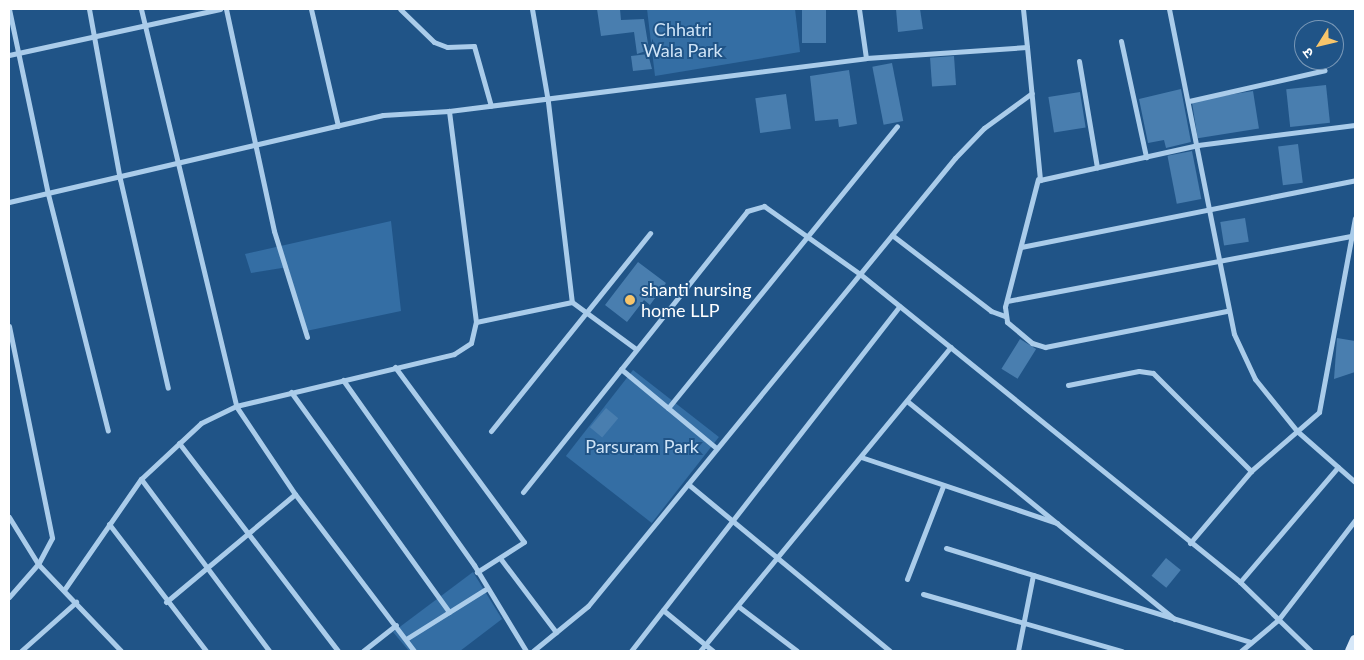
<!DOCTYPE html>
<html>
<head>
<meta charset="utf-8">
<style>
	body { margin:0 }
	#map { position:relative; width:1364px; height:660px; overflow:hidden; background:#205487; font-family:Lato,"Noto Sans Devanagari",sans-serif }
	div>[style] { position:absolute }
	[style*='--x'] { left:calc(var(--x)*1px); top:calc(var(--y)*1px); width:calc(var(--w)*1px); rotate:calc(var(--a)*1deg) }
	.green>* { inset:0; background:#346ea4; transform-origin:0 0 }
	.building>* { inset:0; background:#497eaf; transform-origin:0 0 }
	.street>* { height:5px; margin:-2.5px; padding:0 2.5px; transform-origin:2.5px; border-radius:2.5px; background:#aaccea }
	.secondary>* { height:10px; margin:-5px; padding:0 5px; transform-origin:5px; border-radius:5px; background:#d6e7f8 }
	.dots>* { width:14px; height:14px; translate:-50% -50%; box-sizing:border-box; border:2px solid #205487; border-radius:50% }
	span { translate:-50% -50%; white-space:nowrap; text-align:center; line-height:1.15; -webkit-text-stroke:4px #205487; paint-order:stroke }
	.park-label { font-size:18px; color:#cfe4f7 }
	.poi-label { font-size:18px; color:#fff }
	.left { translate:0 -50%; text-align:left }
	.frame { position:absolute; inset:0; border:10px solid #fff; pointer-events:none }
	.north { position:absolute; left:1294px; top:20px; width:50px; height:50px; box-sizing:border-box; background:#205487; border:1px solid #7998b7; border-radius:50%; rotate:234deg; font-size:14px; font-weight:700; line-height:20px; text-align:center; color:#fff }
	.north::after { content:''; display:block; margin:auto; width:18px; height:22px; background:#f7c56b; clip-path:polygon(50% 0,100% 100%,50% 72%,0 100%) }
</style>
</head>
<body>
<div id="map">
	<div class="green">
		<i style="clip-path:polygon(647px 9px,795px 9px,800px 52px,655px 76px)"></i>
		<i style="clip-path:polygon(391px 221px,401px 311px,306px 331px,288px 267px,251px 273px,245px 254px)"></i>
		<i style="left:633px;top:370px;width:109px;height:109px;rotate:38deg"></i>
		<i style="clip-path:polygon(473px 572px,502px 619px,460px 651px,409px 651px,393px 632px)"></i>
	</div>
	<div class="building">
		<i style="clip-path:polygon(597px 9px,620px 9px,621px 20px,644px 19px,649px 50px,637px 54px,634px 32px,601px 36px)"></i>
		<i style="left:802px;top:9px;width:24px;height:34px"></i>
		<i style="clip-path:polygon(896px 9px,920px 9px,923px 29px,898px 32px)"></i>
		<i style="clip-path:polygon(648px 54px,652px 69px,633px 71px,631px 56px)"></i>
		<i style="left:954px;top:56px;width:29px;height:24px;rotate:86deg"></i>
		<i style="left:892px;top:63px;width:59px;height:20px;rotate:79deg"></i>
		<i style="clip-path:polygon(849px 70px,857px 124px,839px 127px,838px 119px,815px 121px,810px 76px)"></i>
		<i style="left:1326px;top:85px;width:38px;height:40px;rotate:84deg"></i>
		<i style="clip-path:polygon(1181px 89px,1191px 142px,1166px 148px,1164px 140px,1148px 143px,1139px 99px)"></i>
		<i style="left:1253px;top:91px;width:38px;height:62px;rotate:81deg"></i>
		<i style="left:1080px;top:92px;width:36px;height:32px;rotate:81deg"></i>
		<i style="left:786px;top:94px;width:35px;height:31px;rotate:82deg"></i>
		<i style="left:1298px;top:144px;width:39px;height:20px;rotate:83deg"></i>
		<i style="left:1192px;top:151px;width:49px;height:25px;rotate:79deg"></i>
		<i style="left:1245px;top:218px;width:24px;height:25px;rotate:81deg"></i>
		<i style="clip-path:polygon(638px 262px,666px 283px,650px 305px,644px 300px,627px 322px,605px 305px)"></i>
		<i style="clip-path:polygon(1337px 338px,1355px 341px,1355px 372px,1334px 379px)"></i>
		<i style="left:1020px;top:339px;width:19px;height:35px;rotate:32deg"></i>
		<i style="left:606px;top:408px;width:16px;height:25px;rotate:40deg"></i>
		<i style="left:1166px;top:558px;width:19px;height:23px;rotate:39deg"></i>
	</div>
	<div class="street">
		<i style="--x:9;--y:9;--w:189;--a:78.1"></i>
		<i style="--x:48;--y:194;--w:244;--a:75.8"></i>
		<i style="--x:89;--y:9;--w:173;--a:79.7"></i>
		<i style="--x:120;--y:179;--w:214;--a:77.1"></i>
		<i style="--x:141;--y:9;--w:408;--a:76.5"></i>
		<i style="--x:236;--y:406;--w:106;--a:56.2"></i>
		<i style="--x:295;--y:494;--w:197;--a:52.8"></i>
		<i style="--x:226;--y:9;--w:227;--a:77.8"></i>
		<i style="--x:274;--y:231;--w:111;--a:72.7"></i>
		<i style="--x:311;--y:9;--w:120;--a:77"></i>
		<i style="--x:400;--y:9;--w:47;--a:44.1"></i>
		<i style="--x:434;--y:42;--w:14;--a:21"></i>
		<i style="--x:447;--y:47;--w:27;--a:-2"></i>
		<i style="--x:474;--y:46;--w:62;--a:74.2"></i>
		<i style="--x:532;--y:9;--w:94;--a:80.2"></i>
		<i style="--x:548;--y:102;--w:201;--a:83.2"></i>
		<i style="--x:572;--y:302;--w:79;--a:36.3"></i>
		<i style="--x:859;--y:9;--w:49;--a:81.9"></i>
		<i style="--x:1169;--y:9;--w:331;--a:78.7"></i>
		<i style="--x:1234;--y:334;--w:50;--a:65"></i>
		<i style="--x:1255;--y:379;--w:67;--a:51.1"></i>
		<i style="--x:1297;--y:431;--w:77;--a:41.3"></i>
		<i style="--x:1121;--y:41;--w:119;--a:77.8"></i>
		<i style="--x:1027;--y:47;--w:134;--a:84.4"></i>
		<i style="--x:1040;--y:180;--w:162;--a:-12.5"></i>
		<i style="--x:1198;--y:145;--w:158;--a:-7.3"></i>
		<i style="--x:9;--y:55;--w:216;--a:-12.3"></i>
		<i style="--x:1079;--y:61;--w:108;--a:80.4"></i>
		<i style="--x:1189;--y:101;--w:139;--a:-12.8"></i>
		<i style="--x:1038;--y:179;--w:132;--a:104.5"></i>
		<i style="--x:1005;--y:307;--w:15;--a:82"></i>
		<i style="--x:1007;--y:322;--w:33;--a:40"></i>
		<i style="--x:1032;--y:343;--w:14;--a:17"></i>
		<i style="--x:1045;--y:347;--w:185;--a:-11.2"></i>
		<i style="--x:9;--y:202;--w:384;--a:-13.1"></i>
		<i style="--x:383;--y:115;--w:66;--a:-3.5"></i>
		<i style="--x:892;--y:235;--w:125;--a:37.5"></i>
		<i style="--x:991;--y:311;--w:15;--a:20"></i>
		<i style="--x:1021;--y:247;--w:341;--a:-11.3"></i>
		<i style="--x:1007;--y:301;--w:354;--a:-10.7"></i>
		<i style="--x:476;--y:322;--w:98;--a:-11.8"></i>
		<i style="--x:9;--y:326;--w:216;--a:78.5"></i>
		<i style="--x:52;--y:538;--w:30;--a:118"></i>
		<i style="--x:38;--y:564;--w:44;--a:131.3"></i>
		<i style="--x:395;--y:367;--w:217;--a:53.6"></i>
		<i style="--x:524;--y:542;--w:56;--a:147.4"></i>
		<i style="--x:621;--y:369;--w:122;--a:39.7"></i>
		<i style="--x:343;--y:380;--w:227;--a:54.7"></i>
		<i style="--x:474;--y:565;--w:100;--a:58.8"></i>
		<i style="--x:1068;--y:385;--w:72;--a:-11.2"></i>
		<i style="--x:1139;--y:371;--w:14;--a:8"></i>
		<i style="--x:1153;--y:373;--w:139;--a:45"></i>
		<i style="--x:291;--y:392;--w:271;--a:54.3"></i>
		<i style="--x:907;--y:401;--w:345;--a:39.2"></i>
		<i style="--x:668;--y:408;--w:363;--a:-50.9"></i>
		<i style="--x:491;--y:431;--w:254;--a:-51.2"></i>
		<i style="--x:179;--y:443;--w:262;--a:52.6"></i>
		<i style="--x:861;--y:457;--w:207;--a:18.6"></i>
		<i style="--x:141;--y:479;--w:214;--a:53.3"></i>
		<i style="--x:688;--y:484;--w:262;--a:39.6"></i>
		<i style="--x:523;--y:492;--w:359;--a:-51.4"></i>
		<i style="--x:747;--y:211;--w:18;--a:-16"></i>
		<i style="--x:764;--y:206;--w:118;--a:35.3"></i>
		<i style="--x:860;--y:274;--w:489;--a:39"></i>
		<i style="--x:1240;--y:582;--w:99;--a:44.2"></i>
		<i style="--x:9;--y:517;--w:55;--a:58.3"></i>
		<i style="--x:38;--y:564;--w:120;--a:46.3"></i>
		<i style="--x:109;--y:524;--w:160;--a:52.6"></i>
		<i style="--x:1190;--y:543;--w:94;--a:-49.7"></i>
		<i style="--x:1251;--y:471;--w:90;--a:-40.9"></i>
		<i style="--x:1319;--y:412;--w:197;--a:-79.5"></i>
		<i style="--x:946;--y:548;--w:91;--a:17.2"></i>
		<i style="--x:1033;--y:575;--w:77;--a:101.2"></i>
		<i style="--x:500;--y:558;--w:93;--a:52.9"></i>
		<i style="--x:1033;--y:575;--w:228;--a:17.1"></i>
		<i style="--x:907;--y:579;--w:100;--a:-68.8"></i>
		<i style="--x:1240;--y:582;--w:151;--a:-49.6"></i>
		<i style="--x:64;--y:590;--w:135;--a:-55.3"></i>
		<i style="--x:141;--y:479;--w:82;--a:-43"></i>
		<i style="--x:201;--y:423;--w:39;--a:-26"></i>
		<i style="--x:236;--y:406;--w:224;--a:-13.4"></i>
		<i style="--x:454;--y:354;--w:20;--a:-33"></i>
		<i style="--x:471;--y:343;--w:22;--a:-77"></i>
		<i style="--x:476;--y:322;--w:213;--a:-97.3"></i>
		<i style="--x:449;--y:111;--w:420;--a:-7.2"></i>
		<i style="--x:866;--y:58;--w:161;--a:-3.9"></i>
		<i style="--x:1027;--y:47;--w:38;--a:-96"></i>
		<i style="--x:923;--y:594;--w:207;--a:16"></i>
		<i style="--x:166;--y:602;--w:168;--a:-39.9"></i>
		<i style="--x:738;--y:606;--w:74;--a:37.3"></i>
		<i style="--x:663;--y:610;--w:65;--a:39.4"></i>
		<i style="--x:406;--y:639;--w:94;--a:-32"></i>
		<i style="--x:21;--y:651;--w:74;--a:-41.7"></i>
		<i style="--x:363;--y:651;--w:42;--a:-38.2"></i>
		<i style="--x:533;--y:651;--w:71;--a:-39.3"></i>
		<i style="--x:588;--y:606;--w:579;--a:-50.68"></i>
		<i style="--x:955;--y:158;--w:42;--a:-46"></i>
		<i style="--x:984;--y:128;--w:59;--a:-36.1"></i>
		<i style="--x:631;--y:651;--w:437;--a:-52.1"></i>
		<i style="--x:700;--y:651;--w:394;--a:-50.5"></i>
		<i style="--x:1241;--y:651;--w:48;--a:-40"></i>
		<i style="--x:1278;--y:620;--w:126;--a:-52.4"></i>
	</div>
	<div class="secondary">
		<i style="--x:1350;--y:651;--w:12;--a:-66"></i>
	</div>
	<div class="dots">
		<i style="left:630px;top:300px;background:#f7c56b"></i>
	</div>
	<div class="park-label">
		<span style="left:683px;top:40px">Chhatri<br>Wala Park</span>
		<span style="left:642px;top:446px">Parsuram Park</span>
	</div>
	<div class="poi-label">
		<span class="left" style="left:641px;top:300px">shanti nursing<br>home LLP</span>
	</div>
	<div class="frame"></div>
	<div class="north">उ</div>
</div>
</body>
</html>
